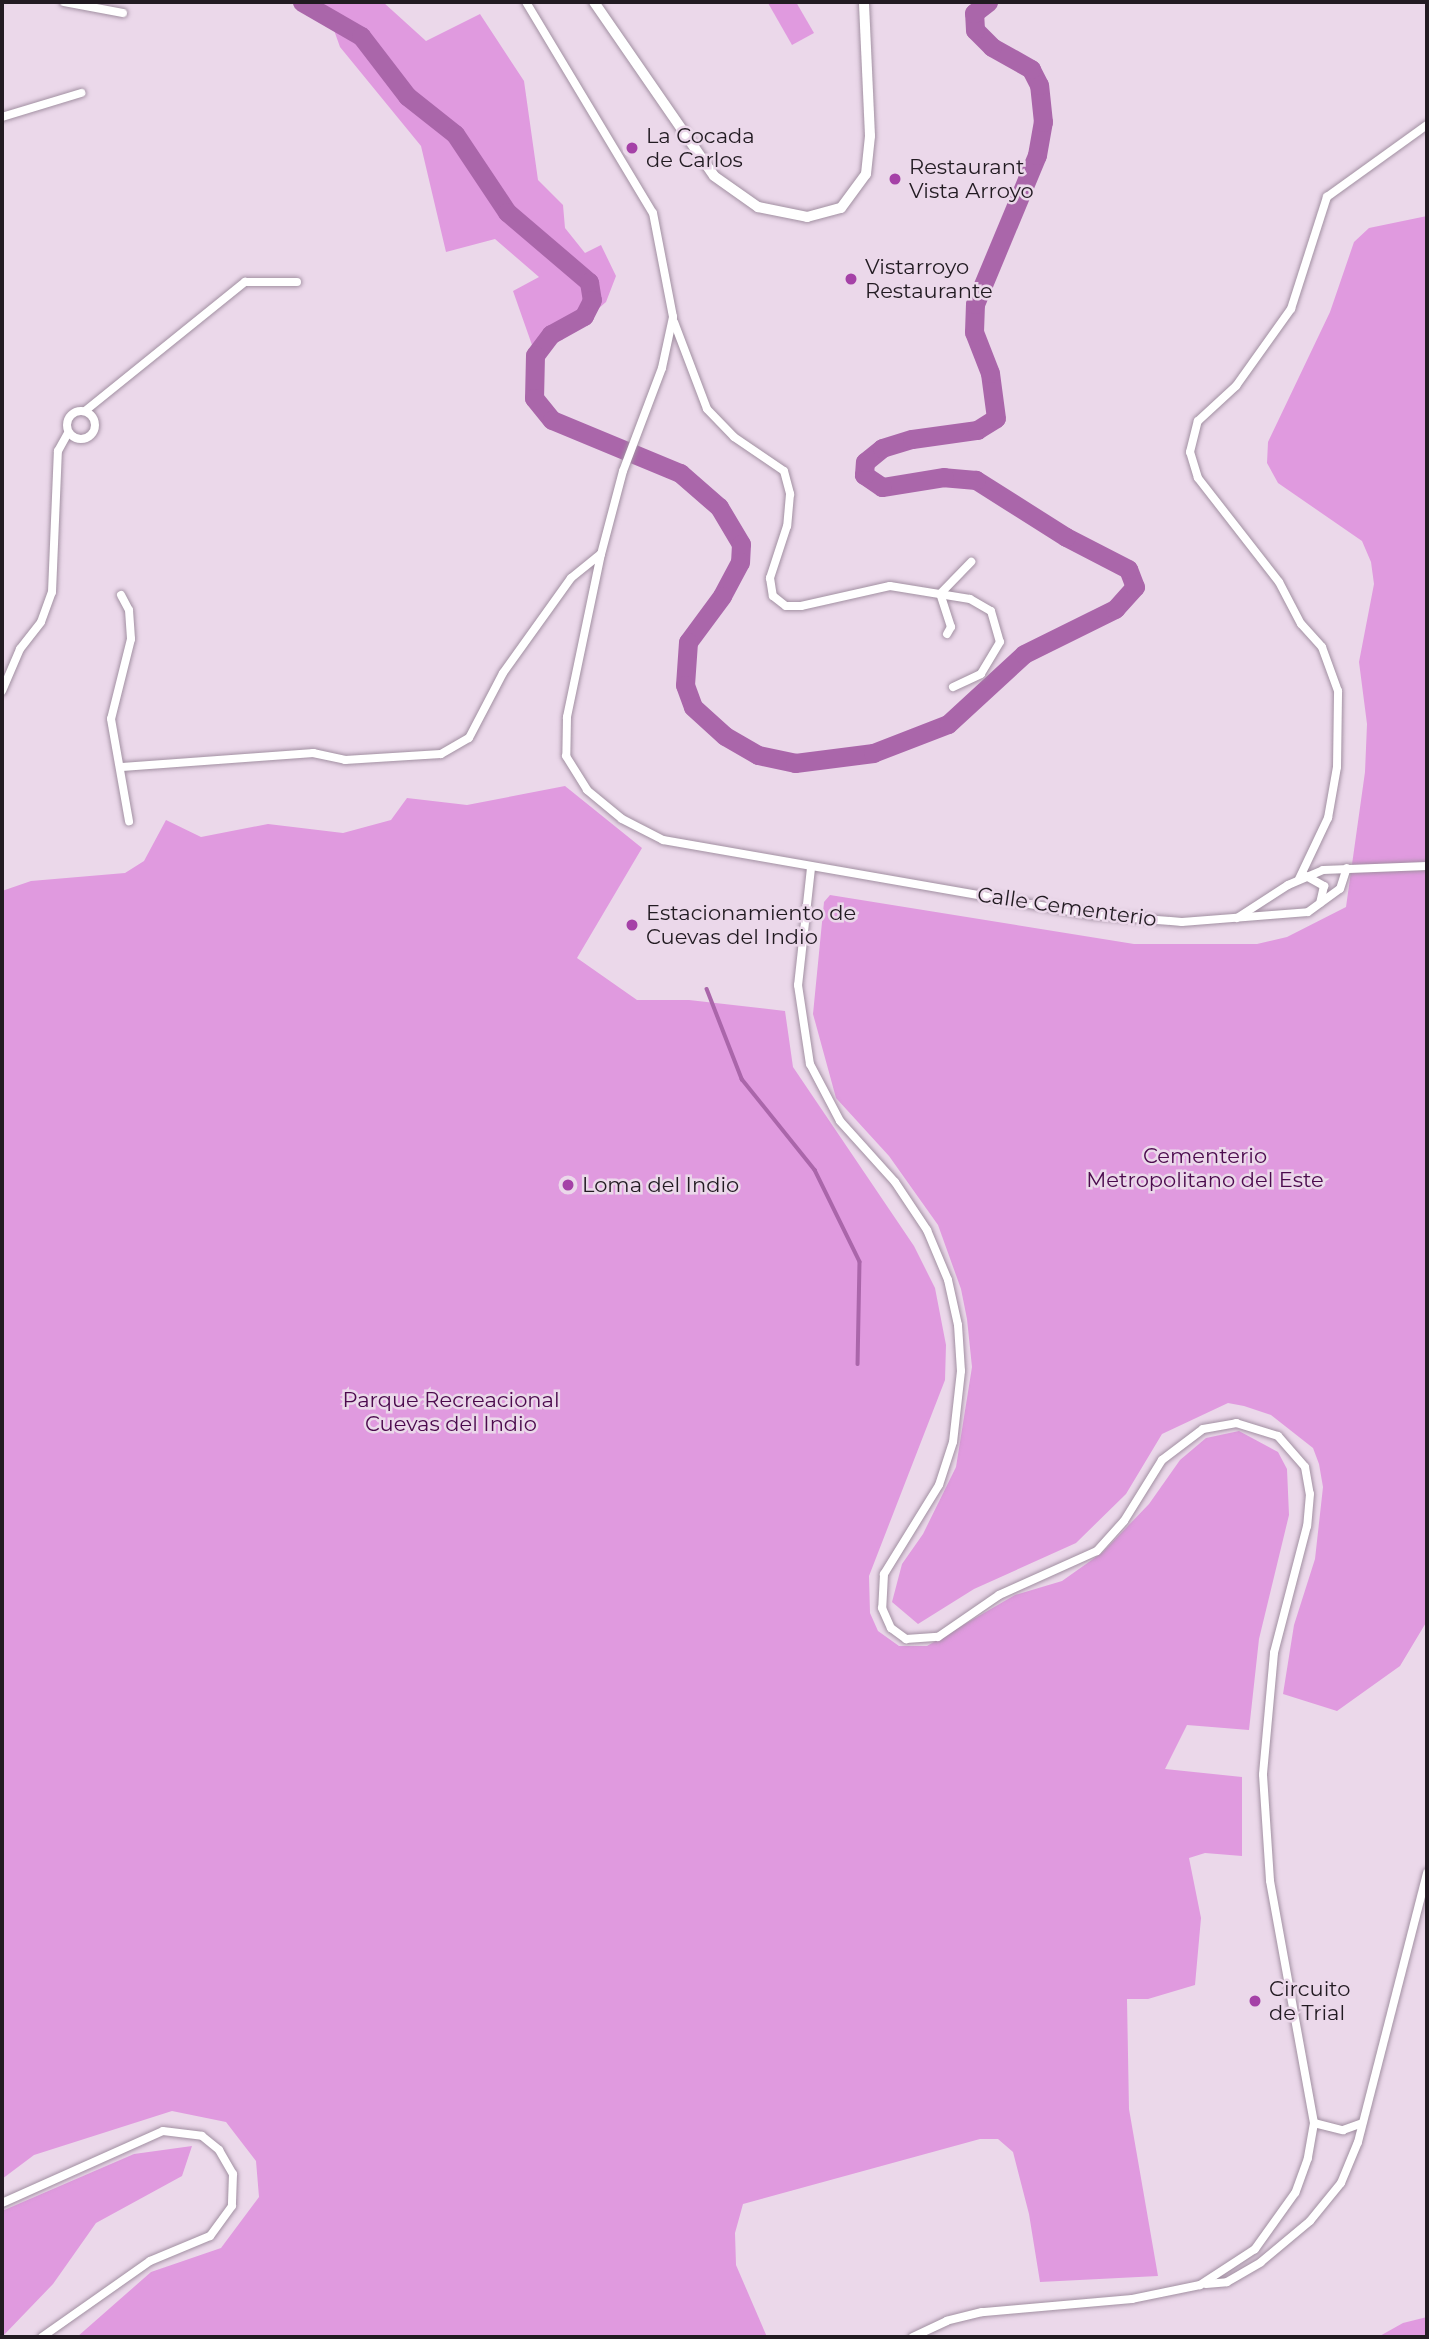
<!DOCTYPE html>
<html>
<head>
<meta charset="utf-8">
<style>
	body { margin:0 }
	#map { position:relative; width:1429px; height:2339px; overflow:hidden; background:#ebd8ea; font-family:Montserrat,sans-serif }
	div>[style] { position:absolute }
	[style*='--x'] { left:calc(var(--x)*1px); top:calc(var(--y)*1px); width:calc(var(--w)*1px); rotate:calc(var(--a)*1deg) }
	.green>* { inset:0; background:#e09adf }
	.stream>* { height:3.5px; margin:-1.75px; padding:0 1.75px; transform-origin:1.75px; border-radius:1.75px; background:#a6a }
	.river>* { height:19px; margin:-9.5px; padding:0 9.5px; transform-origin:9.5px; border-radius:9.5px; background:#a6a }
	.roads { filter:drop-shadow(0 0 2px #a290a2) drop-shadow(0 0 2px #a290a2) }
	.minor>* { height:8px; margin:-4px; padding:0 4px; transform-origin:4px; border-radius:4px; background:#fff }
	.minor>.ring { margin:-4px; padding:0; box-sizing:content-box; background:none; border:8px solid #fff; border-radius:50% }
	.tertiary>* { height:10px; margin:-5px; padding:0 5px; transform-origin:5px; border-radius:5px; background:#fff }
	.dots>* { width:19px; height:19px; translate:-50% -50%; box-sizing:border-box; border:4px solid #ebd8ea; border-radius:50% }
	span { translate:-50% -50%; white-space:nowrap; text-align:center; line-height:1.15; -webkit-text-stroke:5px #ebd8ea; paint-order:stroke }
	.poi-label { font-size:21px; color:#221b22 }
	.left { translate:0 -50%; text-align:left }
	.street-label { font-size:21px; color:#221b22 }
	.park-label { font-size:21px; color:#4b0a4d }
	.frame { position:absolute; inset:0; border:4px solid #221b22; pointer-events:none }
</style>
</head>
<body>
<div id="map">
	<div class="green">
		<i style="clip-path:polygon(324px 2px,383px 2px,426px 41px,480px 14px,524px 81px,538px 180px,563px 205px,565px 228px,585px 253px,601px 245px,616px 276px,606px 302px,562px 340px,532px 345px,513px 291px,539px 277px,495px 239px,446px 252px,421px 146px,340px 47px)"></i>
		<i style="clip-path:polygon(796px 2px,814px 33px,792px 45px,768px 3px)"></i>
		<i style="clip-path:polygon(1427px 216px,1427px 1621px,1400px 1666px,1337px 1711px,1283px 1694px,1294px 1625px,1315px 1559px,1323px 1487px,1319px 1464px,1313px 1448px,1271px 1415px,1244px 1406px,1228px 1403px,1162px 1434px,1126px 1494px,1076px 1543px,974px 1589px,918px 1624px,892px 1602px,902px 1564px,923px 1534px,956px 1467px,972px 1367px,967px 1319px,961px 1289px,938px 1225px,889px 1156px,836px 1098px,813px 1014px,824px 902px,830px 895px,1134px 944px,1257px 944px,1287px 937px,1346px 907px,1365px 772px,1367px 724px,1359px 662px,1374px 584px,1371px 562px,1362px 541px,1278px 483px,1267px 463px,1268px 442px,1330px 312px,1354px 242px,1369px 228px)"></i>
		<i style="clip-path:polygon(565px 786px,642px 848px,577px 958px,637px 1000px,689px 1000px,785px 1011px,793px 1067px,914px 1246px,935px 1288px,946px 1345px,945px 1380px,869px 1576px,870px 1613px,878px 1631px,899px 1646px,927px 1646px,1015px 1595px,1062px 1581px,1103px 1552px,1149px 1504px,1180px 1460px,1206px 1438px,1239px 1431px,1278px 1452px,1287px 1469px,1289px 1515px,1259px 1639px,1249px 1730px,1187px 1725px,1165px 1769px,1242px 1777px,1242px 1856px,1205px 1853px,1189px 1858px,1201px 1918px,1195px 1985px,1148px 1999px,1127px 1999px,1129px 2109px,1158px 2276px,1040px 2282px,1029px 2214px,1013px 2152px,998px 2139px,980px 2139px,743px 2204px,735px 2233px,736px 2265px,767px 2337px,77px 2337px,151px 2272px,221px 2248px,259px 2197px,256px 2161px,226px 2122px,172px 2111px,34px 2155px,2px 2179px,2px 891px,31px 881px,125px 873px,144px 861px,166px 820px,201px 837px,268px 824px,343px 833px,391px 820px,407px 798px,467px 805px)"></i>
		<i style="clip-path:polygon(192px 2146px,182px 2176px,96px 2223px,53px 2284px,2px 2337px,2px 2211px,134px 2154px)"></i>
		<i style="clip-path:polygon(1427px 2317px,1427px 2337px,1378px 2337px,1403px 2323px)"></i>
	</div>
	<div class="stream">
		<i style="--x:707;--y:989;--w:97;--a:68.7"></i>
		<i style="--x:742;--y:1079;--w:117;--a:51.3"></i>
		<i style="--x:815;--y:1170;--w:102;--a:63.9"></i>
		<i style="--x:860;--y:1262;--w:102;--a:91.1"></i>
	</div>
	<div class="river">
		<i style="--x:302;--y:2;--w:68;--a:30"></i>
		<i style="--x:361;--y:36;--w:76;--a:52.5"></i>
		<i style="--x:407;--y:96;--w:61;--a:38.4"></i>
		<i style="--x:455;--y:134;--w:94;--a:56.3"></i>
		<i style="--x:507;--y:212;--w:108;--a:40.5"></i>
		<i style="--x:589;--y:282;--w:18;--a:81"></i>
		<i style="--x:592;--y:300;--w:18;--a:117"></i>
		<i style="--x:584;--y:316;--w:38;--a:151"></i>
		<i style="--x:551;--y:334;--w:26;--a:127"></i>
		<i style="--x:535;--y:355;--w:43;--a:91.3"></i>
		<i style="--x:534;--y:398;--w:28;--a:51"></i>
		<i style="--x:552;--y:420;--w:139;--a:22.5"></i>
		<i style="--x:680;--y:473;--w:52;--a:41.1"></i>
		<i style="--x:719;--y:507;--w:43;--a:59.3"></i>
		<i style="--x:741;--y:544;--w:18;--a:93"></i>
		<i style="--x:740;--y:562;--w:38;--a:118"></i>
		<i style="--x:722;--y:596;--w:57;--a:126.5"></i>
		<i style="--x:688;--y:642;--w:43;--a:94"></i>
		<i style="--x:685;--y:685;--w:23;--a:70"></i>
		<i style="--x:693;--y:707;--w:43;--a:42.2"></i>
		<i style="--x:725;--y:736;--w:38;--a:30"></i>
		<i style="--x:758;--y:755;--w:38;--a:12"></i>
		<i style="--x:795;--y:763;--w:79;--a:-7.3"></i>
		<i style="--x:873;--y:753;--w:80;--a:-21.1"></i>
		<i style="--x:948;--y:724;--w:103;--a:-42.6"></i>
		<i style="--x:1024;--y:654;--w:102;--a:-26.3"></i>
		<i style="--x:1115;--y:609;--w:30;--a:-48"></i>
		<i style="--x:1135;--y:587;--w:19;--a:-111"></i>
		<i style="--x:1128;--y:569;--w:70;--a:-152.7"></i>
		<i style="--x:1066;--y:537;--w:107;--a:-147.7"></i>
		<i style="--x:976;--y:480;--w:32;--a:-175"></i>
		<i style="--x:944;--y:477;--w:63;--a:170.8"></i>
		<i style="--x:882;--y:487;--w:22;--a:-146"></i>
		<i style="--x:864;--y:475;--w:13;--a:-86"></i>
		<i style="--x:865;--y:462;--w:22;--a:-39"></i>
		<i style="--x:882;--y:448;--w:31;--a:-17"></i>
		<i style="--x:912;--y:439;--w:66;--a:-7.9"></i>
		<i style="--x:977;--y:430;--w:22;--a:-32"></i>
		<i style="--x:996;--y:418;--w:45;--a:-97.6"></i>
		<i style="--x:990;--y:373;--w:44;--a:-111.3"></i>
		<i style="--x:974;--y:332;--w:28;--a:-88"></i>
		<i style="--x:975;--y:304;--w:161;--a:-67.4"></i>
		<i style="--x:1037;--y:155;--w:34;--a:-80"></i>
		<i style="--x:1043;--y:122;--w:37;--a:-96"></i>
		<i style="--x:1039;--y:85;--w:18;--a:-117"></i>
		<i style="--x:1031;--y:69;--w:45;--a:-150.6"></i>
		<i style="--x:992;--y:47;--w:24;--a:-135"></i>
		<i style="--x:975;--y:30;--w:17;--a:-93"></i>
		<i style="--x:974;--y:13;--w:18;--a:-38"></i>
	</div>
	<div class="roads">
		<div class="minor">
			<i style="--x:64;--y:2;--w:60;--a:10.6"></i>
			<i style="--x:526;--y:2;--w:246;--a:59"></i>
			<i style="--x:653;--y:213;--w:106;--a:79.1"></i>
			<i style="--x:673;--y:317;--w:52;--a:102.2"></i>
			<i style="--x:662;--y:368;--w:110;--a:110.7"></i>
			<i style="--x:623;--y:471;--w:86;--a:104.8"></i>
			<i style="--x:601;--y:554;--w:167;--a:101.8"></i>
			<i style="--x:567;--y:717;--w:39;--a:91"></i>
			<i style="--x:566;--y:756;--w:40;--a:58"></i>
			<i style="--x:587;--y:790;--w:45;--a:39.6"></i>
			<i style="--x:622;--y:819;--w:46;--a:27.1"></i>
			<i style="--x:663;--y:840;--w:436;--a:9.9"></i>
			<i style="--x:1092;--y:915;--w:90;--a:4.4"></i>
			<i style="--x:1182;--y:922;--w:126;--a:-4.5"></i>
			<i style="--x:1308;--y:912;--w:39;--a:-36"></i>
			<i style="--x:1340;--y:889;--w:22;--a:-72"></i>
			<i style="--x:2;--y:117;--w:83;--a:-16.9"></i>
			<i style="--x:674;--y:322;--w:93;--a:69.2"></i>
			<i style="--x:707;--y:409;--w:39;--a:46"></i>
			<i style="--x:734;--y:437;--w:60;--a:34.2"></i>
			<i style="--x:784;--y:471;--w:24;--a:75"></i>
			<i style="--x:790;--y:494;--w:32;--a:95"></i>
			<i style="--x:787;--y:526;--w:55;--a:108.1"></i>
			<i style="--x:770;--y:578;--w:18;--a:81"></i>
			<i style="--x:773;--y:596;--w:16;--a:38"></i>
			<i style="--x:786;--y:606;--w:15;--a:0"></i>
			<i style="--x:801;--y:606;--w:91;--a:-12.7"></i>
			<i style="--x:890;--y:586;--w:81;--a:9.2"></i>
			<i style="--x:970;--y:599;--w:24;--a:30"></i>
			<i style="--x:991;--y:611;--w:32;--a:74"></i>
			<i style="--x:1000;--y:642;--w:37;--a:121"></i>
			<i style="--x:981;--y:674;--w:31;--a:155"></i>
			<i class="ring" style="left:67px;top:411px;width:20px;height:20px"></i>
			<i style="--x:85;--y:411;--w:206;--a:-38.9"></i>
			<i style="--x:245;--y:282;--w:52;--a:0"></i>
			<i style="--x:121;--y:595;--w:17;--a:62"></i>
			<i style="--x:129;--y:610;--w:29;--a:86"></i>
			<i style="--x:131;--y:639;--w:82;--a:104"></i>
			<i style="--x:111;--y:719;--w:104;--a:80"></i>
			<i style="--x:947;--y:634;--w:8;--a:-60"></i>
			<i style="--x:951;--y:627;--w:35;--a:-108"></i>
			<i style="--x:940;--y:594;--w:45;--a:-45.9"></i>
			<i style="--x:2;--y:691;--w:46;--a:-66.8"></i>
			<i style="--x:20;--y:649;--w:34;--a:-52"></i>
			<i style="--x:41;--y:622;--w:32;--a:-70"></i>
			<i style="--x:52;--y:592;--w:141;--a:-87.6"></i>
			<i style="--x:58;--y:451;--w:21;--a:-61"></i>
			<i style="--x:122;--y:767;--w:192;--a:-4.2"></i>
			<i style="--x:313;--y:753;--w:33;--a:12"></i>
			<i style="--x:345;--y:760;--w:96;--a:-3.6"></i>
			<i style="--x:441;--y:754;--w:32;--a:-30"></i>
			<i style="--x:469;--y:738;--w:73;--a:-62.4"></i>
			<i style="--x:503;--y:673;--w:117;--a:-54.4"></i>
			<i style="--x:571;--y:578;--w:38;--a:-39"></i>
			<i style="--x:811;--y:868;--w:118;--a:96.3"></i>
			<i style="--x:798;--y:985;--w:80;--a:81.4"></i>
			<i style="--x:810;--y:1064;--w:64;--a:62.2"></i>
			<i style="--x:840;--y:1121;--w:82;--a:48"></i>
			<i style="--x:895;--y:1182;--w:58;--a:56.3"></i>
			<i style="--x:927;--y:1230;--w:54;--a:67.2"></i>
			<i style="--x:948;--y:1280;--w:46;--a:77.5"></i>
			<i style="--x:958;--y:1325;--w:46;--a:86.3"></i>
			<i style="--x:961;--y:1371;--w:71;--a:96.4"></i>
			<i style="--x:953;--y:1442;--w:45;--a:108"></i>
			<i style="--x:939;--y:1485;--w:105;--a:121.7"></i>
			<i style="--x:884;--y:1574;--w:34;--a:93"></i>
			<i style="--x:882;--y:1608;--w:22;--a:66"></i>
			<i style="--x:891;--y:1628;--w:19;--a:36"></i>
			<i style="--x:906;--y:1639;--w:32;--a:-4"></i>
			<i style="--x:938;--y:1637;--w:74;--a:-34.5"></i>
			<i style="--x:999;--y:1595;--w:107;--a:-24.2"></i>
			<i style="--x:1097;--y:1551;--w:40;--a:-48"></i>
			<i style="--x:1124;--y:1521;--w:72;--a:-58.1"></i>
			<i style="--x:1162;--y:1460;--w:51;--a:-37.1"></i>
			<i style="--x:1203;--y:1429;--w:34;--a:-10"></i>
			<i style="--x:1236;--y:1423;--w:44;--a:17.2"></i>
			<i style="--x:1278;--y:1436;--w:41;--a:48.9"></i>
			<i style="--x:1305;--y:1467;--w:27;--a:80"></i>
			<i style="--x:1310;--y:1494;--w:32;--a:95"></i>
			<i style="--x:1307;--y:1526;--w:131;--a:104.6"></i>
			<i style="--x:1274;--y:1653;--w:122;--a:95.2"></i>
			<i style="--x:1263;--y:1775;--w:106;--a:86.2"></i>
			<i style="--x:1270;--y:1881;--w:246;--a:79.7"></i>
			<i style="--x:1314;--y:2123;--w:36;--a:100"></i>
			<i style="--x:1308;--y:2158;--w:37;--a:110"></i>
			<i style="--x:1295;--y:2193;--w:69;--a:125.5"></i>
			<i style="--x:1255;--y:2249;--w:66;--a:146.8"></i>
			<i style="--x:1200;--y:2285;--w:69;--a:168.4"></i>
			<i style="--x:1132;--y:2299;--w:151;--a:175"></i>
			<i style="--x:982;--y:2312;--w:36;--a:166"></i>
			<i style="--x:947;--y:2321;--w:38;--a:155"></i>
			<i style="--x:1306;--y:876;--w:21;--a:29"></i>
			<i style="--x:1324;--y:886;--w:17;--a:103"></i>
			<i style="--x:1299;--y:879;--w:68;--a:-64.6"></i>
			<i style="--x:1328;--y:818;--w:52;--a:-80"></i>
			<i style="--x:1337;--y:767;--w:76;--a:-89.2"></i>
			<i style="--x:1338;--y:691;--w:47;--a:-110"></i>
			<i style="--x:1322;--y:647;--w:31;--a:-132"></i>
			<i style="--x:1301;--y:624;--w:47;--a:-117.6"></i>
			<i style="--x:1279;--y:582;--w:132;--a:-127.9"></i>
			<i style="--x:1198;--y:478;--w:27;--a:-107"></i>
			<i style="--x:1190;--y:452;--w:32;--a:-76"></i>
			<i style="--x:1198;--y:421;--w:52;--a:-42.6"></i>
			<i style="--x:1236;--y:386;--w:95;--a:-54.5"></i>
			<i style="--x:1291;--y:309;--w:118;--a:-72.2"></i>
			<i style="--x:1327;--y:197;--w:123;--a:-35.8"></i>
			<i style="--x:1237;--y:918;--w:61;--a:-32.9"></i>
			<i style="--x:1288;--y:885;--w:38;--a:-23"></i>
			<i style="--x:1323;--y:870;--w:104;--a:-2.2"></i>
			<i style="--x:1314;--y:2123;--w:30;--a:14"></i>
			<i style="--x:1343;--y:2130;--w:20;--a:-20"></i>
			<i style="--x:2;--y:2203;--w:176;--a:-24.1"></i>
			<i style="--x:163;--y:2131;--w:39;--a:7"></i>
			<i style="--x:202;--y:2136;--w:22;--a:39"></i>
			<i style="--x:219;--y:2150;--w:28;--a:60"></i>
			<i style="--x:233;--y:2174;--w:32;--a:92"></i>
			<i style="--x:232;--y:2206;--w:37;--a:126"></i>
			<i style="--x:210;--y:2236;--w:65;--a:157.4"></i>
			<i style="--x:150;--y:2261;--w:132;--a:144.9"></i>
			<i style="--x:1206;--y:2284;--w:21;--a:-5"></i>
			<i style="--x:1227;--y:2282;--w:39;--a:-30"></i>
			<i style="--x:1261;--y:2262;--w:64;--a:-39.9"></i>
			<i style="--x:1310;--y:2221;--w:49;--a:-50.8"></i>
			<i style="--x:1341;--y:2183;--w:44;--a:-67.5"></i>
			<i style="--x:1358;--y:2142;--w:278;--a:-75.6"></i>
		</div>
		<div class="tertiary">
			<i style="--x:594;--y:2;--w:211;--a:55.4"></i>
			<i style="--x:714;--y:176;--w:54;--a:35.2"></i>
			<i style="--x:758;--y:207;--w:50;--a:11.5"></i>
			<i style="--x:807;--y:217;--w:35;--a:-15"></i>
			<i style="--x:841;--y:208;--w:42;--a:-53.7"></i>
			<i style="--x:866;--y:174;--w:38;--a:-84"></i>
			<i style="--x:870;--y:136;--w:134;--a:-92.6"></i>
		</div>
	</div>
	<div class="dots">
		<i style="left:632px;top:148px;background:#a541a7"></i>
		<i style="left:895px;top:179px;background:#a541a7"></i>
		<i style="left:851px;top:279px;background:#a541a7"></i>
		<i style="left:632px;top:925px;background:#a541a7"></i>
		<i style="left:568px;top:1185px;background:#a541a7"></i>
		<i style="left:1255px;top:2001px;background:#a541a7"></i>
	</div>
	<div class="poi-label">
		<span class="left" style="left:646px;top:148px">La Cocada<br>de Carlos</span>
		<span class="left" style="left:909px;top:179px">Restaurant<br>Vista Arroyo</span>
		<span class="left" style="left:865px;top:279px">Vistarroyo<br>Restaurante</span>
		<span class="left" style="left:646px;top:925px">Estacionamiento de<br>Cuevas del Indio</span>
		<span class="left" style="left:582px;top:1185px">Loma del Indio</span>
		<span class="left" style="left:1269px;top:2001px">Circuito<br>de Trial</span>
	</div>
	<div class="street-label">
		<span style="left:1067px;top:907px;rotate:8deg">Calle Cementerio</span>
	</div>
	<div class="park-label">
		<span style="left:1205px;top:1168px">Cementerio<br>Metropolitano del Este</span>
		<span style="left:451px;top:1412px">Parque Recreacional<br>Cuevas del Indio</span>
	</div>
	<div class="frame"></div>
</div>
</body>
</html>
